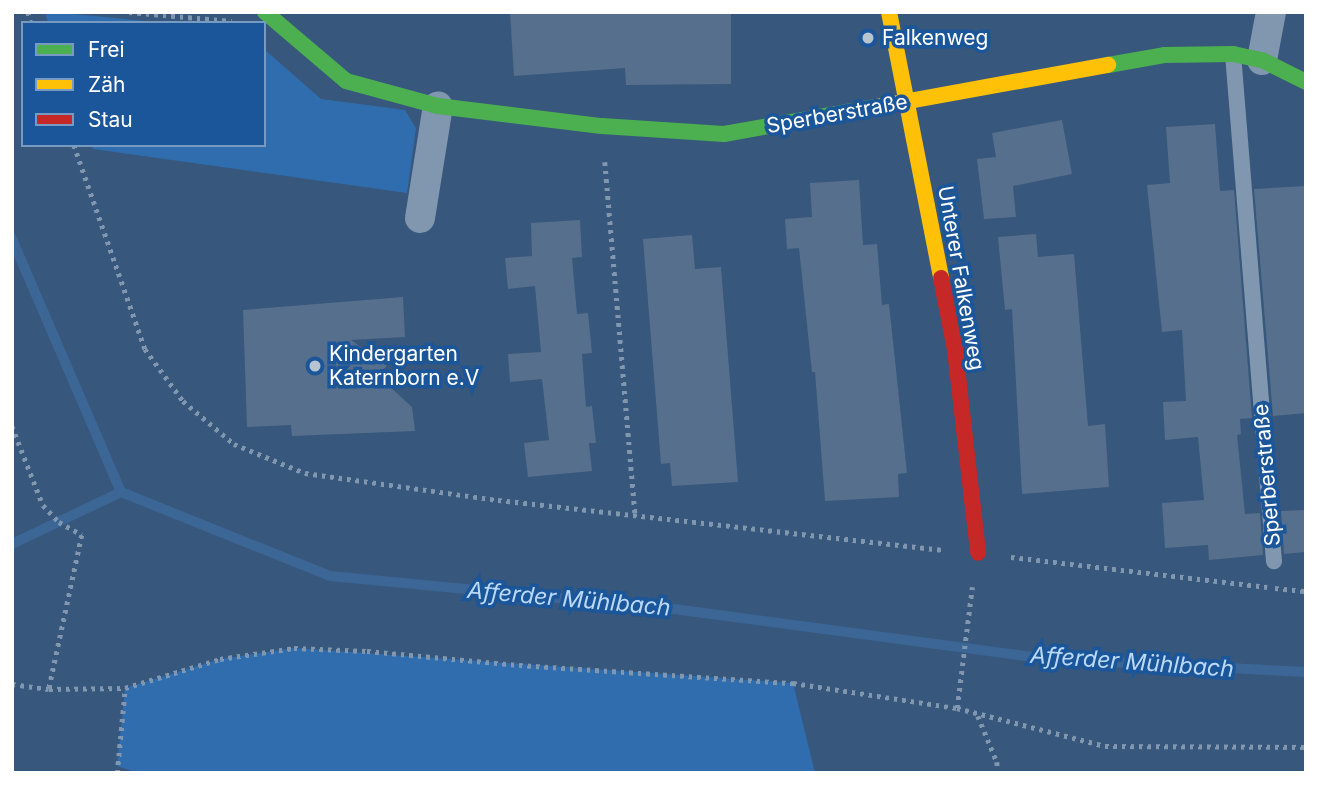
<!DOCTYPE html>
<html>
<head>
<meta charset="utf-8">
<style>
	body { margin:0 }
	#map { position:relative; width:1318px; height:785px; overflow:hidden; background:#37577c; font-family:Inter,sans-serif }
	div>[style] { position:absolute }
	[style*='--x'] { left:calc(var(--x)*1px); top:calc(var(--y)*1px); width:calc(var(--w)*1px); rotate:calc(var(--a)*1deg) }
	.green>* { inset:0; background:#2f6dae }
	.stream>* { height:10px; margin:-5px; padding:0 5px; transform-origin:5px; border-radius:5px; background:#3c6695 }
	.building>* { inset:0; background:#566f8c }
	.path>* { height:4.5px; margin-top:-2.25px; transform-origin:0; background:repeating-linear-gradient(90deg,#8197af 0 3.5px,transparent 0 8.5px) }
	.lane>* { height:16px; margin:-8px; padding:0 8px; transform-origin:8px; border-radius:8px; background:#8197af }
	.street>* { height:30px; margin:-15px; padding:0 15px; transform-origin:15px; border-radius:15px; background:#8197af }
	.fast>* { height:16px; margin:-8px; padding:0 8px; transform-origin:8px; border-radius:8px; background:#4caf50 }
	.slow>* { height:16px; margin:-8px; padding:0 8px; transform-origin:8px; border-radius:8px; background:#ffc107 }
	.jam>* { height:16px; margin:-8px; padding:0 8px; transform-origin:8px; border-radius:8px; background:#c62828 }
	.dots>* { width:19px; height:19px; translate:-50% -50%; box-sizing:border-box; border:4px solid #1a5699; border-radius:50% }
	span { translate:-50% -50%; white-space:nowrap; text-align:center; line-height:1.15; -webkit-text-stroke:7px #1a5699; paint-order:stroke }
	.poi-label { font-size:21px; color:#fff }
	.left { translate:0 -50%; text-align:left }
	.street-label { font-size:21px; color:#fff }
	.water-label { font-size:23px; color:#bbd9f7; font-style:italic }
	.frame { position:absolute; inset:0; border:14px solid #fff; pointer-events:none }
	.legend { position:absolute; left:21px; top:21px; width:245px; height:126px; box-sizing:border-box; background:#1a5699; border:2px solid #769ac2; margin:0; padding:9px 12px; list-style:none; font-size:21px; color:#fff }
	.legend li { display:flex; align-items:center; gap:14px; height:35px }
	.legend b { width:35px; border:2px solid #769ac2 }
</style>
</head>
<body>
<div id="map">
	<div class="green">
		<i style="clip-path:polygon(45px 12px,54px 12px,165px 23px,48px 23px)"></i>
		<i style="clip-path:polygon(264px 49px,321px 99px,405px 110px,416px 128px,407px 193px,93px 149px,92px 145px,264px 145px)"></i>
		<i style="clip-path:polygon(294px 648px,793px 683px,815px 773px,138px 773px,117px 766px,125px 688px,220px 659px)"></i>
	</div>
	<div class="stream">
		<i style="--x:12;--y:239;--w:275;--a:66.7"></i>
		<i style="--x:121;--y:492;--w:225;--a:21.9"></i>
		<i style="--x:330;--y:576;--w:353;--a:5.5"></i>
		<i style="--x:681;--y:610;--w:371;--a:7.6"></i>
		<i style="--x:1049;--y:659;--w:257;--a:2.9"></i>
		<i style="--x:12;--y:544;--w:121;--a:-25.5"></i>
	</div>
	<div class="building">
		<i style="clip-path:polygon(510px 12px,731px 12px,731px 84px,626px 85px,625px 68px,514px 76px)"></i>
		<i style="clip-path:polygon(1062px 120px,1072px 174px,1013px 186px,1016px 217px,984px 219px,977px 159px,996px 157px,992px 133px)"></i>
		<i style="clip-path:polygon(1215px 124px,1220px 191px,1234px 190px,1252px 418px,1240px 419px,1241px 434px,1237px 435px,1245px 514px,1260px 513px,1263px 555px,1209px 560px,1208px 545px,1165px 548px,1162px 503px,1204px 500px,1198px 437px,1165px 440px,1163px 402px,1186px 401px,1182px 330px,1162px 332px,1147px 185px,1170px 183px,1166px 127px)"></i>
		<i style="clip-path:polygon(859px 180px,863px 245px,877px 244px,882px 305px,889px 304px,907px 473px,898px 474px,899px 497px,825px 501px,815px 372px,812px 372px,799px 248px,787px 249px,785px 219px,812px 217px,810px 183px)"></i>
		<i style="clip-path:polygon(1306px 186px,1306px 413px,1273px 416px,1254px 189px)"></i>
		<i style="clip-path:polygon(580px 220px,582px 257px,572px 258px,577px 314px,588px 313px,592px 353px,582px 354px,586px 407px,592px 406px,596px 443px,589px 443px,592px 471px,528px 477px,524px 443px,549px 440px,542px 379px,510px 382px,508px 354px,541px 352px,535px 286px,508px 289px,505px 258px,532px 256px,531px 223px)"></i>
		<i style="clip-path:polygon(1036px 234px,1038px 257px,1074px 254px,1088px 426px,1105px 424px,1109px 487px,1022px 494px,1012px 309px,1005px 310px,998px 237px)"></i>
		<i style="clip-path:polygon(692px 235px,695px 269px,721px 267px,738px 482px,672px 486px,670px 463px,661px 464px,643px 239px)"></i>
		<i style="clip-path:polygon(403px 297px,405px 337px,351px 340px,387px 366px,377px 375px,412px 407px,415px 431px,292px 436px,291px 425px,247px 427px,243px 310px)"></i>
		<i style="clip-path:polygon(1306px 510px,1306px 552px,1284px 554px,1281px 511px)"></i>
	</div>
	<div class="path">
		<i style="--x:28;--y:12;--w:11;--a:75"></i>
		<i style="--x:129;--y:12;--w:103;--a:5"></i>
		<i style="--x:74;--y:145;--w:216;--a:70.8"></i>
		<i style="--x:145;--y:349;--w:64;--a:53.8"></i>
		<i style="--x:183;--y:401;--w:67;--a:40.1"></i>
		<i style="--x:234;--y:444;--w:77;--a:22.2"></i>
		<i style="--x:305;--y:473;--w:195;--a:8"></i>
		<i style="--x:498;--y:500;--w:448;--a:6.4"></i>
		<i style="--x:605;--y:162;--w:354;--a:85.1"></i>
		<i style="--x:12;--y:426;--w:85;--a:68.6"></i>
		<i style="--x:43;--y:505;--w:23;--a:47"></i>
		<i style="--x:59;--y:522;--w:26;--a:29"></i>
		<i style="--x:82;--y:535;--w:157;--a:102.1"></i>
		<i style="--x:1011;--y:557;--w:258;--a:6.7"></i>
		<i style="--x:1275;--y:588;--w:31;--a:6"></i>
		<i style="--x:12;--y:684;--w:37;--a:8"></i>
		<i style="--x:49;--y:689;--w:76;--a:-0.8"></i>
		<i style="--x:125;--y:688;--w:99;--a:-17"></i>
		<i style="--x:220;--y:659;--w:75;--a:-8.5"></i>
		<i style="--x:294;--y:648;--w:73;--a:2.4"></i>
		<i style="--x:367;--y:651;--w:153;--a:5.3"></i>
		<i style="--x:519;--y:665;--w:275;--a:3.8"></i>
		<i style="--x:793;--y:683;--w:166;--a:8.7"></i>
		<i style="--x:957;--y:708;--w:153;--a:14.4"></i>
		<i style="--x:1105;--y:746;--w:201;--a:0.3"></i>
		<i style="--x:957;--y:708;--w:122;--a:-82.9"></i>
		<i style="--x:978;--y:716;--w:50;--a:67.6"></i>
		<i style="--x:997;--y:762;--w:11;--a:85"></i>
		<i style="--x:117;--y:773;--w:85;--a:-84.6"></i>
	</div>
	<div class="lane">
		<i style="--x:1233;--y:54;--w:509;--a:85.38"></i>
	</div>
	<div class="street">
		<i style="--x:1262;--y:60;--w:49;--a:-79.4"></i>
		<i style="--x:420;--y:218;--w:113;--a:-80.9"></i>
	</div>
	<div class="fast">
		<i style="--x:265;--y:12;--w:106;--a:40.4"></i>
		<i style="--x:346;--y:81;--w:95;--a:15.2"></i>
		<i style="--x:438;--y:106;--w:165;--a:7"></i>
		<i style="--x:602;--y:126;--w:122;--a:3.8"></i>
		<i style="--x:724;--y:134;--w:154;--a:-10.1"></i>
		<i style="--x:1108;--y:65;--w:57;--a:-10.1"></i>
		<i style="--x:1164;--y:55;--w:69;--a:-0.8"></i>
		<i style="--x:1233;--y:54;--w:30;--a:12"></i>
		<i style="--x:1262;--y:60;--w:49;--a:26.6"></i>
	</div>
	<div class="slow">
		<i style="--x:889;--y:12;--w:271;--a:78.9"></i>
		<i style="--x:876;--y:107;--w:236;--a:-10.3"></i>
	</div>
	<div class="jam">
		<i style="--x:941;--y:278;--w:73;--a:79"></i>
		<i style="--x:955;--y:350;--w:204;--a:83.5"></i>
	</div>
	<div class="dots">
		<i style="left:868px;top:38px;background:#b9c4d1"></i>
		<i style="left:315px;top:366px;background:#b9c4d1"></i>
	</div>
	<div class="poi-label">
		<span class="left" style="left:882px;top:38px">Falkenweg</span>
		<span class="left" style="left:329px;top:366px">Kindergarten<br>Katernborn e.V</span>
	</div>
	<div class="street-label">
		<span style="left:837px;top:114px;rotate:-10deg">Sperberstraße</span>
		<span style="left:961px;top:278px;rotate:80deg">Unterer Falkenweg</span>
		<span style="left:1267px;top:475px;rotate:-95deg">Sperberstraße</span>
	</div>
	<div class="water-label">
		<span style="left:569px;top:599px;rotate:5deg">Afferder Mühlbach</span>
		<span style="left:1132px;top:662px;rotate:4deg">Afferder Mühlbach</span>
	</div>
	<div class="frame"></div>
	<ul class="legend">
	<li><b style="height:9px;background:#4caf50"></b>Frei</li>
	<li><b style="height:9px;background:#ffc107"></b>Zäh</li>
	<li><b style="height:9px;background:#c62828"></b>Stau</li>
	</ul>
</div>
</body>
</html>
